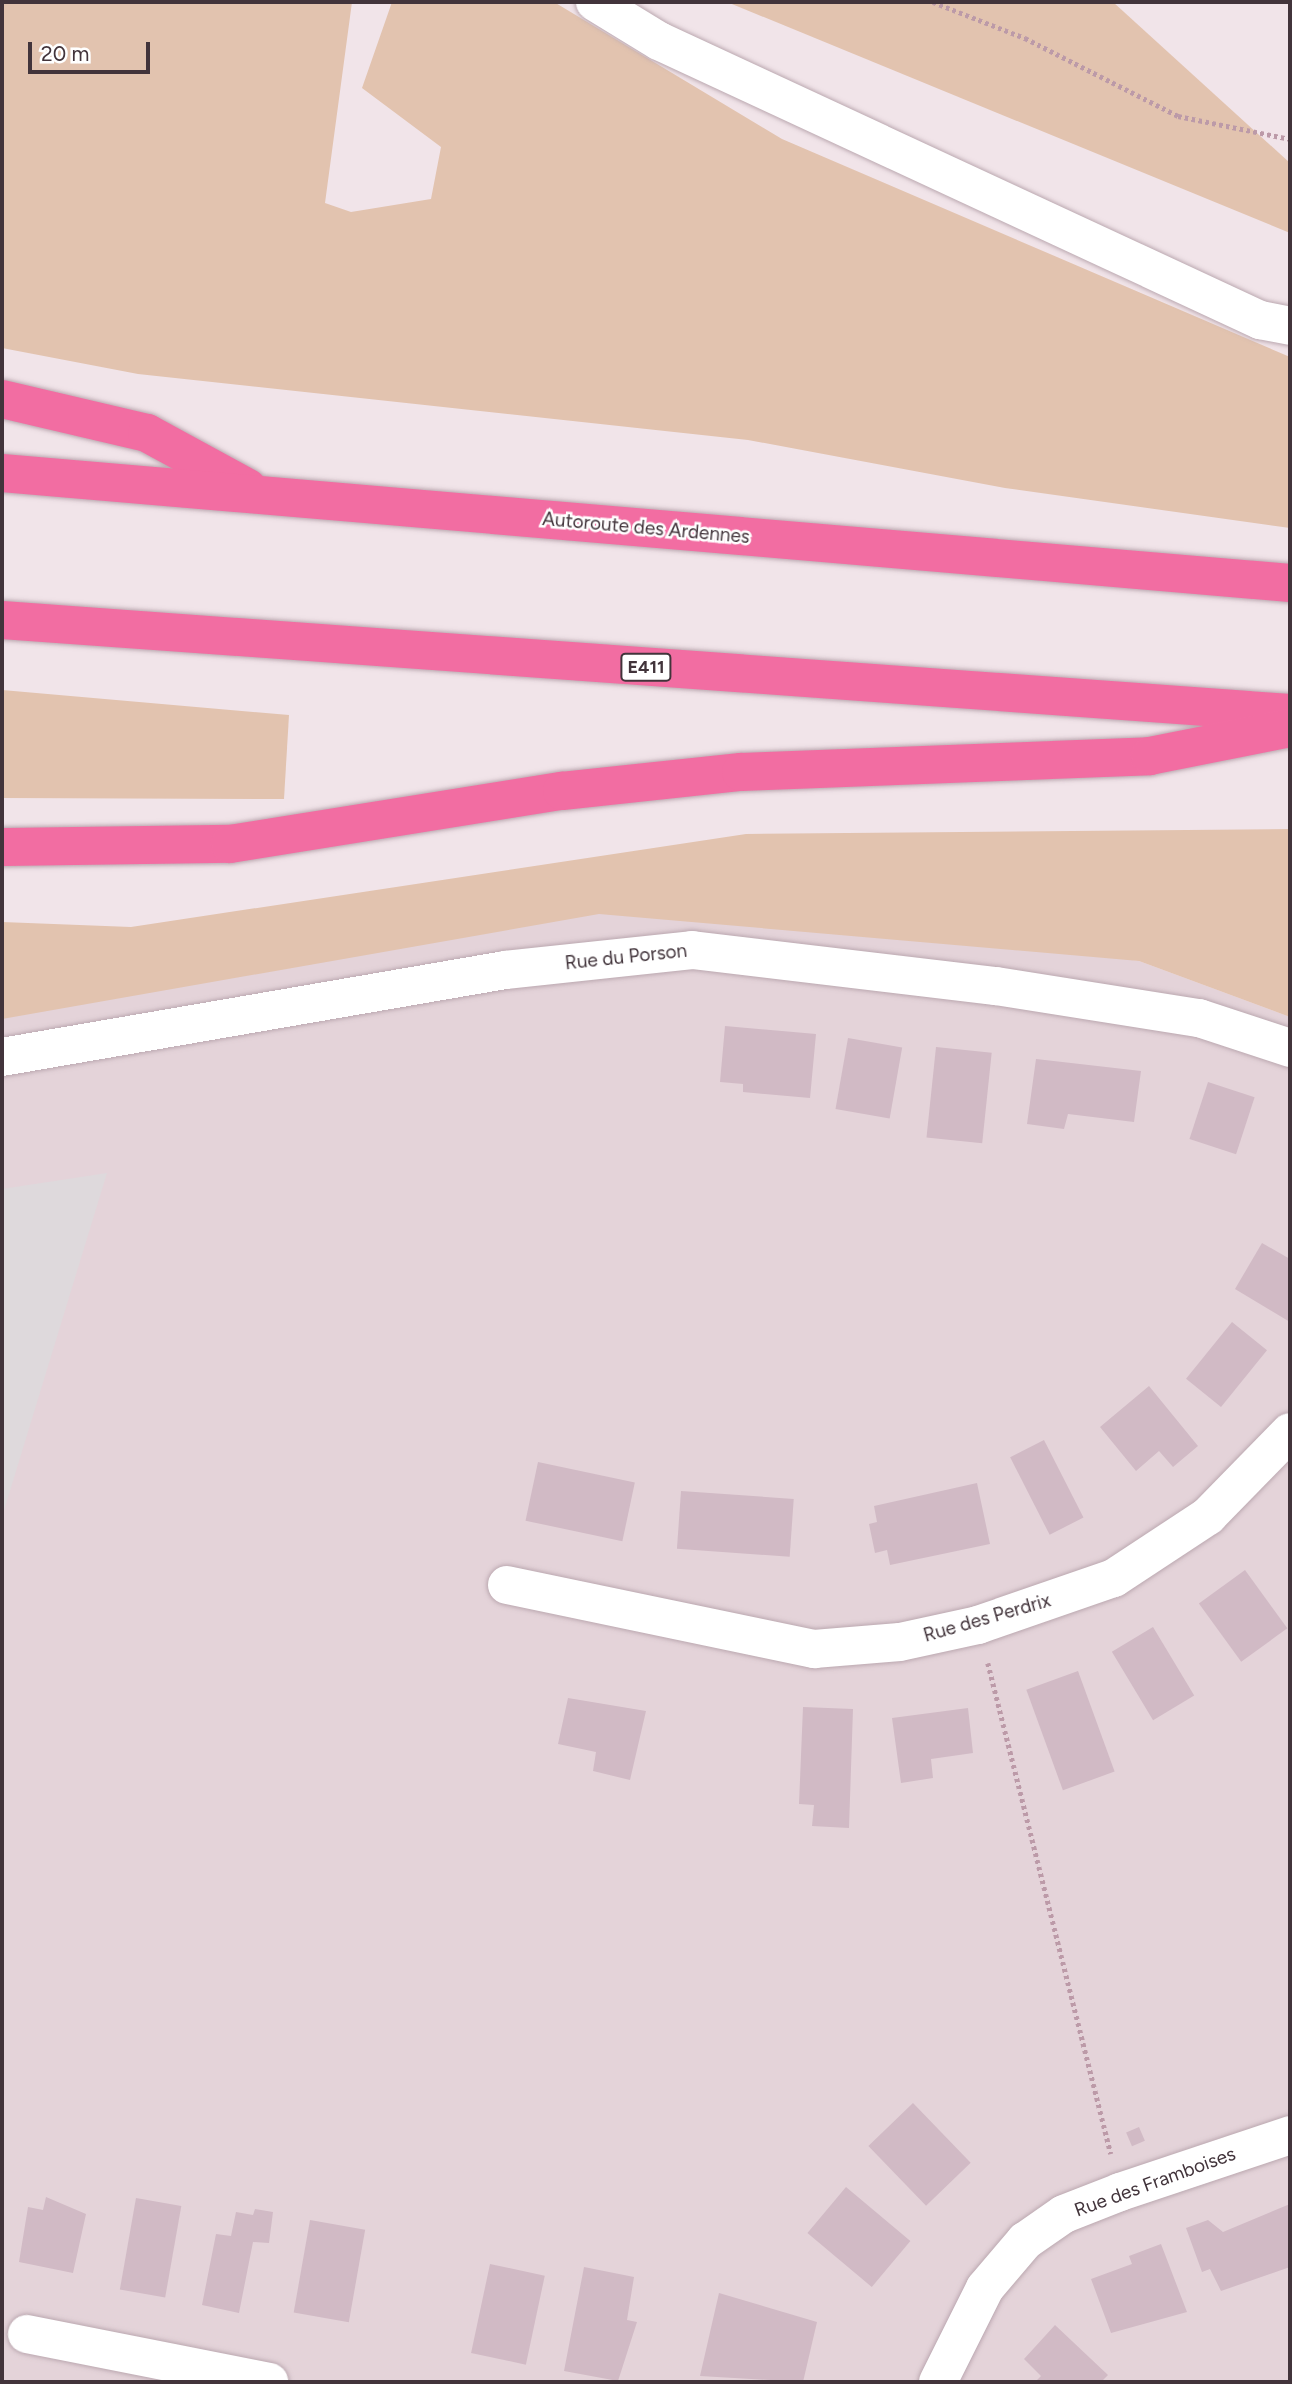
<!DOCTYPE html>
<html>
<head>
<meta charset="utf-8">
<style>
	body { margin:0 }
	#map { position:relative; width:1292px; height:2384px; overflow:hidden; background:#f1e4e9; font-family:Figtree,sans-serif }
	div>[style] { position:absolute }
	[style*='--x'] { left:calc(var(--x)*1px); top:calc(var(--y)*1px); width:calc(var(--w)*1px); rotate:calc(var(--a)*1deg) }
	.residential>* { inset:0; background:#e4d3d9 }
	.green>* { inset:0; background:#e2c3af }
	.parking>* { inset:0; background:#ded9dc }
	.building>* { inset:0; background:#d1bac5; transform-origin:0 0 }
	.path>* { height:4.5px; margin-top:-2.25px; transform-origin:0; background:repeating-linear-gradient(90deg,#bc9aa8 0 3.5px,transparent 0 7px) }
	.roads { filter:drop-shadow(0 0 2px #bba8b0) drop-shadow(0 0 2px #bba8b0) }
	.minor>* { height:38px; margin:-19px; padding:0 19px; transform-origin:19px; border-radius:19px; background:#fff }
	.highway>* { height:38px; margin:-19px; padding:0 19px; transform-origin:19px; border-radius:19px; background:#f26da2 }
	span { translate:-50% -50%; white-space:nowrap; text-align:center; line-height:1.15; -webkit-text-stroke:5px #fff; paint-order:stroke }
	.shield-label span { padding:2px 5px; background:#fff; border:2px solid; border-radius:5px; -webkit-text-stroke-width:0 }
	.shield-label { font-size:18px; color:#42343b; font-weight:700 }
	.street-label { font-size:19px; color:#42343b }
	.frame { position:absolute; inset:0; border:4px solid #42343b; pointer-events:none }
	.scale { position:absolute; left:28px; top:42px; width:122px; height:32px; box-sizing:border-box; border:4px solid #42343b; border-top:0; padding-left:9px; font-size:21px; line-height:24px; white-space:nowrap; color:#42343b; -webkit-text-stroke:5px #fff; paint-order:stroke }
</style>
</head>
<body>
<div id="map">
	<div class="residential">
		<i style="clip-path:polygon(636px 883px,1139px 961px,1290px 1017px,1290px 2382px,2px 2382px,2px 974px)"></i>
	</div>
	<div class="green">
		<i style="clip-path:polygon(2px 2px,352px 2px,325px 203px,351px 212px,431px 199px,441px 147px,362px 88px,392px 2px,554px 2px,782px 139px,1290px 357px,1290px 528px,1005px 488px,748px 440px,138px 374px,2px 348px)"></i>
		<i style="clip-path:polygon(727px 2px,1113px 2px,1290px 163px,1290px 233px)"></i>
		<i style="clip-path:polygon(2px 690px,289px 715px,284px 799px,2px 798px)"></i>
		<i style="clip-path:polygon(1290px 829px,1290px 1017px,1139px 961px,599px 914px,2px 1019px,2px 922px,131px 927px,746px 834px)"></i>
	</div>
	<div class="parking">
		<i style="clip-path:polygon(107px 1173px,2px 1517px,2px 1189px)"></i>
	</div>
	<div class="building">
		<i style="clip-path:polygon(725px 1026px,816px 1034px,810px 1098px,743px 1092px,743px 1084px,720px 1082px)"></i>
		<i style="left:848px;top:1038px;width:55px;height:72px;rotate:10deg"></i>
		<i style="left:936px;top:1047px;width:56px;height:91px;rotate:6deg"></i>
		<i style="clip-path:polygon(1036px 1059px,1141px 1071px,1134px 1122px,1068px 1114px,1064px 1129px,1027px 1124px)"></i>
		<i style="left:1208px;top:1082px;width:49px;height:60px;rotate:18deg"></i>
		<i style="clip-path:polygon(1262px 1243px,1290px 1259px,1290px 1322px,1235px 1289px)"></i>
		<i style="left:1232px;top:1322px;width:45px;height:73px;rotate:39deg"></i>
		<i style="clip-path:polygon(1149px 1386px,1198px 1446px,1173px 1467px,1159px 1451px,1136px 1471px,1100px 1427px)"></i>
		<i style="left:1044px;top:1440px;width:87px;height:38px;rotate:63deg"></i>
		<i style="left:538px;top:1462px;width:99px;height:60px;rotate:12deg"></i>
		<i style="clip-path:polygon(977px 1483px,990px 1544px,890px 1565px,887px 1550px,875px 1553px,869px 1524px,877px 1522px,874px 1506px)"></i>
		<i style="left:681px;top:1491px;width:113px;height:58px;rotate:4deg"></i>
		<i style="left:1245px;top:1570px;width:72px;height:57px;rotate:54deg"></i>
		<i style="left:1153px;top:1627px;width:80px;height:48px;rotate:59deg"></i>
		<i style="left:1078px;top:1671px;width:107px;height:55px;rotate:70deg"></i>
		<i style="clip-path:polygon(568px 1698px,646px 1711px,630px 1780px,593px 1771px,596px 1752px,558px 1744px)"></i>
		<i style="clip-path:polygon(803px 1707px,853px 1709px,849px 1828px,812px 1826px,814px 1805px,799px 1804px)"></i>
		<i style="clip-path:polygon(968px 1708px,973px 1753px,931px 1759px,933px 1778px,901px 1783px,892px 1718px)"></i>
		<i style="left:913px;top:2103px;width:83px;height:62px;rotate:46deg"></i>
		<i style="left:1139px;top:2127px;width:15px;height:14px;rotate:67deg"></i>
		<i style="left:846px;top:2187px;width:84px;height:60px;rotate:40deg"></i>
		<i style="clip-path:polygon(46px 2197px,86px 2214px,73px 2273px,19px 2262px,28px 2207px,43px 2210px)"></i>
		<i style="left:136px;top:2198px;width:46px;height:93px;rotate:10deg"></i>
		<i style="clip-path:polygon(1290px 2204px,1290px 2267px,1221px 2291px,1210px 2269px,1202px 2272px,1186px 2228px,1208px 2220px,1223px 2232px)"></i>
		<i style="clip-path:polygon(255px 2209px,273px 2212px,269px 2243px,253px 2242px,239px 2313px,202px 2305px,216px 2234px,231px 2236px,236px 2212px,253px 2215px)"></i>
		<i style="left:310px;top:2220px;width:56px;height:94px;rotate:10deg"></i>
		<i style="clip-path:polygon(1161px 2244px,1187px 2312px,1111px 2333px,1091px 2279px,1132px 2264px,1129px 2256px)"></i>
		<i style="left:490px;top:2264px;width:56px;height:91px;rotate:12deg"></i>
		<i style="clip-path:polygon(584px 2267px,634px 2277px,627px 2320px,637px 2322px,618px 2381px,564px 2371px)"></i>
		<i style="clip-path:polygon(719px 2293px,817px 2322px,803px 2382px,700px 2376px)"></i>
		<i style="clip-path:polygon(1055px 2325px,1108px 2375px,1101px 2382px,1035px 2382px,1041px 2376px,1024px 2359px)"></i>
	</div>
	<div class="path">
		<i style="--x:933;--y:2;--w:99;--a:21.4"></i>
		<i style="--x:1025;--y:38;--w:172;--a:27"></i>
		<i style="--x:1178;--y:116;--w:114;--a:11.6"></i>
		<i style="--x:988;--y:1663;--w:506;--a:75.94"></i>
	</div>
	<div class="roads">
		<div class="minor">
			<i style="--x:595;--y:2;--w:75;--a:31.4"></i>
			<i style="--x:659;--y:41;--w:663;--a:24.9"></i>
			<i style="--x:1260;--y:320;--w:31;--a:11"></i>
			<i style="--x:2;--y:1057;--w:510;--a:-9.81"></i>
			<i style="--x:505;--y:970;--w:188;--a:-6.1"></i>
			<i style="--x:692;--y:950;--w:306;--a:6.8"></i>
			<i style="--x:996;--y:986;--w:206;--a:9"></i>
			<i style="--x:1199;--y:1018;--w:96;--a:18.2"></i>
			<i style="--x:507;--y:1585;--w:314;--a:11.8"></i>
			<i style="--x:814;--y:1649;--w:86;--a:-4.7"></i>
			<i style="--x:900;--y:1642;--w:80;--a:-12.3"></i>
			<i style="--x:978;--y:1625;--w:144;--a:-19.1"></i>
			<i style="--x:1114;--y:1578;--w:113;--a:-33.4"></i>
			<i style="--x:1208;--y:1516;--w:117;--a:-45.7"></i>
			<i style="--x:27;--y:2334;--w:247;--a:11.2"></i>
			<i style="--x:938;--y:2382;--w:105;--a:-63.4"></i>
			<i style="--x:985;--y:2288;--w:62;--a:-49.6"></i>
			<i style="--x:1025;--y:2241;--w:47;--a:-34.7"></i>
			<i style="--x:1064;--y:2214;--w:60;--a:-21.4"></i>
			<i style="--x:1120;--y:2192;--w:179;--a:-18.5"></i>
		</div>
		<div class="highway">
			<i style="--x:2;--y:399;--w:149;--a:13.2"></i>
			<i style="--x:147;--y:433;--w:115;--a:28.6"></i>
			<i style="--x:2;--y:473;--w:1293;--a:4.88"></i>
			<i style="--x:2;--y:620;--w:1291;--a:4.13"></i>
			<i style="--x:2;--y:847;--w:228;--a:-0.8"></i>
			<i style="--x:230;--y:844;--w:336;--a:-9.1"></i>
			<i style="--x:562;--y:791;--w:180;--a:-6.1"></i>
			<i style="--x:741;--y:772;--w:409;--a:-2.2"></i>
			<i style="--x:1150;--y:756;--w:143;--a:-11.3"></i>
		</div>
	</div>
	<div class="shield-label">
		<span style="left:646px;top:667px">E411</span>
	</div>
	<div class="street-label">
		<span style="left:646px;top:528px;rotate:5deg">Autoroute des Ardennes</span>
		<span style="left:626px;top:957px;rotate:-6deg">Rue du Porson</span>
		<span style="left:987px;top:1618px;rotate:-16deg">Rue des Perdrix</span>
		<span style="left:1155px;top:2182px;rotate:-20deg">Rue des Framboises</span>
	</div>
	<div class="frame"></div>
	<div class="scale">20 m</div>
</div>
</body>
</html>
